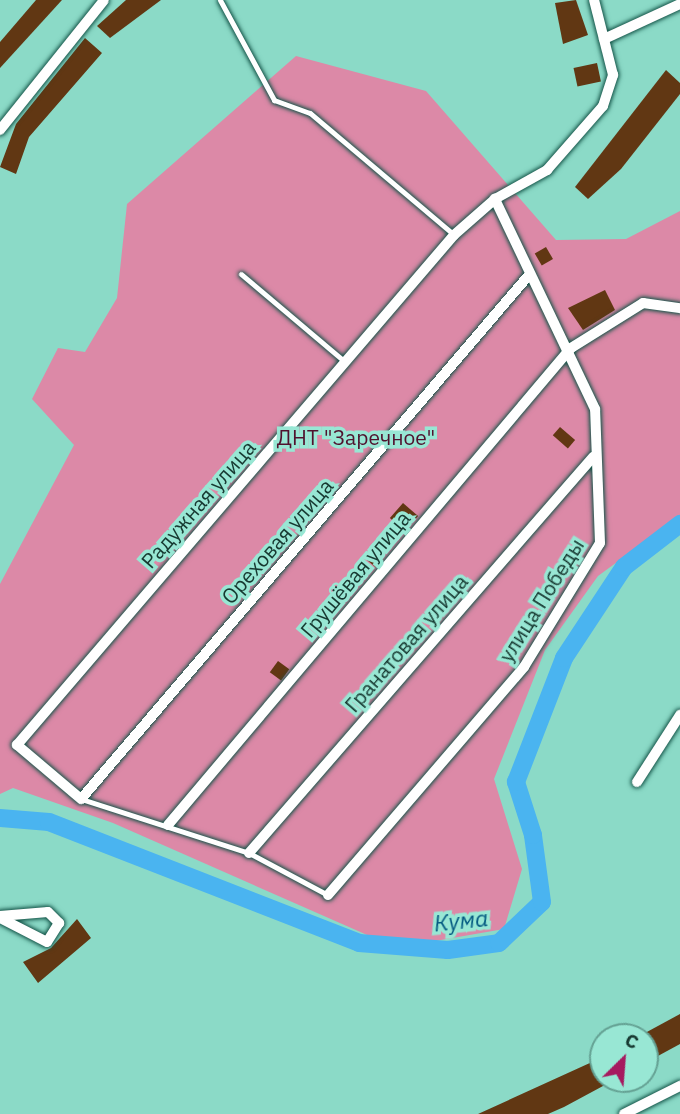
<!DOCTYPE html>
<html>
<head>
<meta charset="utf-8">
<style>
	body { margin:0 }
	#map { position:relative; width:680px; height:1114px; overflow:hidden; background:#8bdac7; font-family:"IBM Plex Sans",sans-serif }
	div>[style] { position:absolute }
	[style*='--x'] { left:calc(var(--x)*1px); top:calc(var(--y)*1px); width:calc(var(--w)*1px); rotate:calc(var(--a)*1deg) }
	.green>* { inset:0; background:#dc89a7 }
	.river>* { height:18px; margin:-9px; padding:0 9px; transform-origin:9px; border-radius:9px; background:#4ab4f0 }
	.building>* { inset:0; background:#613713; transform-origin:0 0 }
	.roads { filter:drop-shadow(0 0 2px #145448) drop-shadow(0 0 2px #145448) }
	.service>* { height:5px; margin:-2.5px; padding:0 2.5px; transform-origin:2.5px; border-radius:2.5px; background:#fff }
	.minor>* { height:10px; margin:-5px; padding:0 5px; transform-origin:5px; border-radius:5px; background:#fff }
	span { translate:-50% -50%; white-space:nowrap; text-align:center; line-height:1.15; -webkit-text-stroke:7px #98e7d4; paint-order:stroke }
	.park-label { font-size:21px; color:#50122e }
	.street-label { font-size:21px; color:#173931 }
	.water-label { font-size:23px; color:#035981; font-style:italic }
	.north { position:absolute; left:589px; top:1023px; width:70px; height:70px; box-sizing:border-box; background:#98e7d4; border:2px solid #64a193; border-radius:50%; rotate:25deg; font-size:19px; font-weight:700; line-height:28px; text-align:center; color:#173931 }
	.north::after { content:''; display:block; margin:auto; width:24px; height:32px; background:#a61a5f; clip-path:polygon(50% 0,100% 100%,50% 72%,0 100%) }
</style>
</head>
<body>
<div id="map">
	<div class="green">
		<i style="clip-path:polygon(296px 56px,426px 91px,556px 240px,626px 239px,680px 211px,680px 516px,598px 576px,545px 650px,494px 779px,522px 869px,504px 929px,435px 941px,374px 938px,113px 823px,13px 788px,0 794px,0 584px,74px 445px,32px 399px,58px 348px,85px 352px,117px 298px,127px 204px)"></i>
	</div>
	<div class="river">
		<i style="--x:0;--y:818;--w:49;--a:4.7"></i>
		<i style="--x:49;--y:822;--w:333;--a:21.3"></i>
		<i style="--x:359;--y:943;--w:89;--a:4.5"></i>
		<i style="--x:448;--y:950;--w:51;--a:-7.8"></i>
		<i style="--x:499;--y:943;--w:59;--a:-43.6"></i>
		<i style="--x:542;--y:902;--w:68;--a:-97.7"></i>
		<i style="--x:533;--y:835;--w:56;--a:-107.8"></i>
		<i style="--x:516;--y:782;--w:133;--a:-68.8"></i>
		<i style="--x:564;--y:658;--w:109;--a:-56.6"></i>
		<i style="--x:624;--y:567;--w:71;--a:-37.5"></i>
	</div>
	<div class="building">
		<i style="clip-path:polygon(36px 0,62px 0,0 68px,0 42px)"></i>
		<i style="clip-path:polygon(126px 0,161px 0,110px 38px,97px 26px)"></i>
		<i style="clip-path:polygon(576px 0,588px 35px,563px 44px,555px 3px)"></i>
		<i style="clip-path:polygon(85px 38px,102px 53px,29px 137px,16px 174px,0 167px,16px 124px)"></i>
		<i style="left:597px;top:63px;width:19px;height:24px;rotate:78deg"></i>
		<i style="clip-path:polygon(666px 70px,680px 83px,680px 94px,621px 169px,588px 199px,575px 187px)"></i>
		<i style="left:546px;top:247px;width:14px;height:13px;rotate:60deg"></i>
		<i style="clip-path:polygon(605px 290px,615px 310px,583px 330px,568px 308px)"></i>
		<i style="left:560px;top:427px;width:20px;height:11px;rotate:41deg"></i>
		<i style="left:403px;top:503px;width:20px;height:20px;rotate:41deg"></i>
		<i style="left:371px;top:549px;width:16px;height:11px;rotate:40deg"></i>
		<i style="left:278px;top:661px;width:14px;height:14px;rotate:36deg"></i>
		<i style="clip-path:polygon(77px 919px,91px 938px,38px 983px,23px 962px,51px 948px)"></i>
		<i style="clip-path:polygon(680px 1014px,680px 1044px,645px 1063px,645px 1033px)"></i>
		<i style="clip-path:polygon(603px 1057px,603px 1079px,616px 1079px,564px 1107px,548px 1114px,478px 1114px)"></i>
	</div>
	<div class="roads">
		<div class="service">
			<i style="--x:220;--y:0;--w:114;--a:61.6"></i>
			<i style="--x:274;--y:100;--w:38;--a:20"></i>
			<i style="--x:310;--y:113;--w:187;--a:40.2"></i>
			<i style="--x:241;--y:274;--w:136;--a:40.2"></i>
			<i style="--x:81;--y:799;--w:176;--a:17.8"></i>
			<i style="--x:249;--y:853;--w:89;--a:28"></i>
		</div>
		<div class="minor">
			<i style="--x:604;--y:39;--w:84;--a:-24.7"></i>
			<i style="--x:0;--y:130;--w:166;--a:-51.3"></i>
			<i style="--x:529;--y:275;--w:689;--a:130.53"></i>
			<i style="--x:81;--y:799;--w:84;--a:-139.8"></i>
			<i style="--x:17;--y:745;--w:672;--a:-49.41"></i>
			<i style="--x:454;--y:235;--w:55;--a:-41.3"></i>
			<i style="--x:495;--y:199;--w:60;--a:-29.1"></i>
			<i style="--x:547;--y:170;--w:85;--a:-48.8"></i>
			<i style="--x:603;--y:106;--w:33;--a:-72"></i>
			<i style="--x:613;--y:75;--w:77;--a:-104.2"></i>
			<i style="--x:637;--y:782;--w:80;--a:-57.3"></i>
			<i style="--x:168;--y:825;--w:624;--a:-49.81"></i>
			<i style="--x:571;--y:348;--w:85;--a:-32"></i>
			<i style="--x:643;--y:303;--w:37;--a:8"></i>
			<i style="--x:249;--y:853;--w:525;--a:-49.02"></i>
			<i style="--x:328;--y:895;--w:301;--a:-49.3"></i>
			<i style="--x:524;--y:667;--w:145;--a:-58.5"></i>
			<i style="--x:600;--y:543;--w:134;--a:-92.1"></i>
			<i style="--x:595;--y:409;--w:233;--a:-115.5"></i>
			<i style="--x:0;--y:916;--w:48;--a:-4.8"></i>
			<i style="--x:48;--y:912;--w:16;--a:45"></i>
			<i style="--x:59;--y:923;--w:22;--a:122"></i>
			<i style="--x:47;--y:942;--w:53;--a:-152.9"></i>
			<i style="--x:624;--y:1114;--w:63;--a:-26.6"></i>
		</div>
	</div>
	<div class="park-label">
		<span style="left:356px;top:437px">ДНТ "Заречное"</span>
	</div>
	<div class="street-label">
		<span style="left:198px;top:504px;rotate:-49deg">Радужная улица</span>
		<span style="left:277px;top:541px;rotate:-49deg">Ореховая улица</span>
		<span style="left:355px;top:574px;rotate:-50deg">Грушёвая улица</span>
		<span style="left:541px;top:600px;rotate:-58deg">улица Победы</span>
		<span style="left:406px;top:643px;rotate:-49deg">Гранатовая улица</span>
	</div>
	<div class="water-label">
		<span style="left:461px;top:920px;rotate:-6deg">Кума</span>
	</div>
	<div class="north">С</div>
</div>
</body>
</html>
